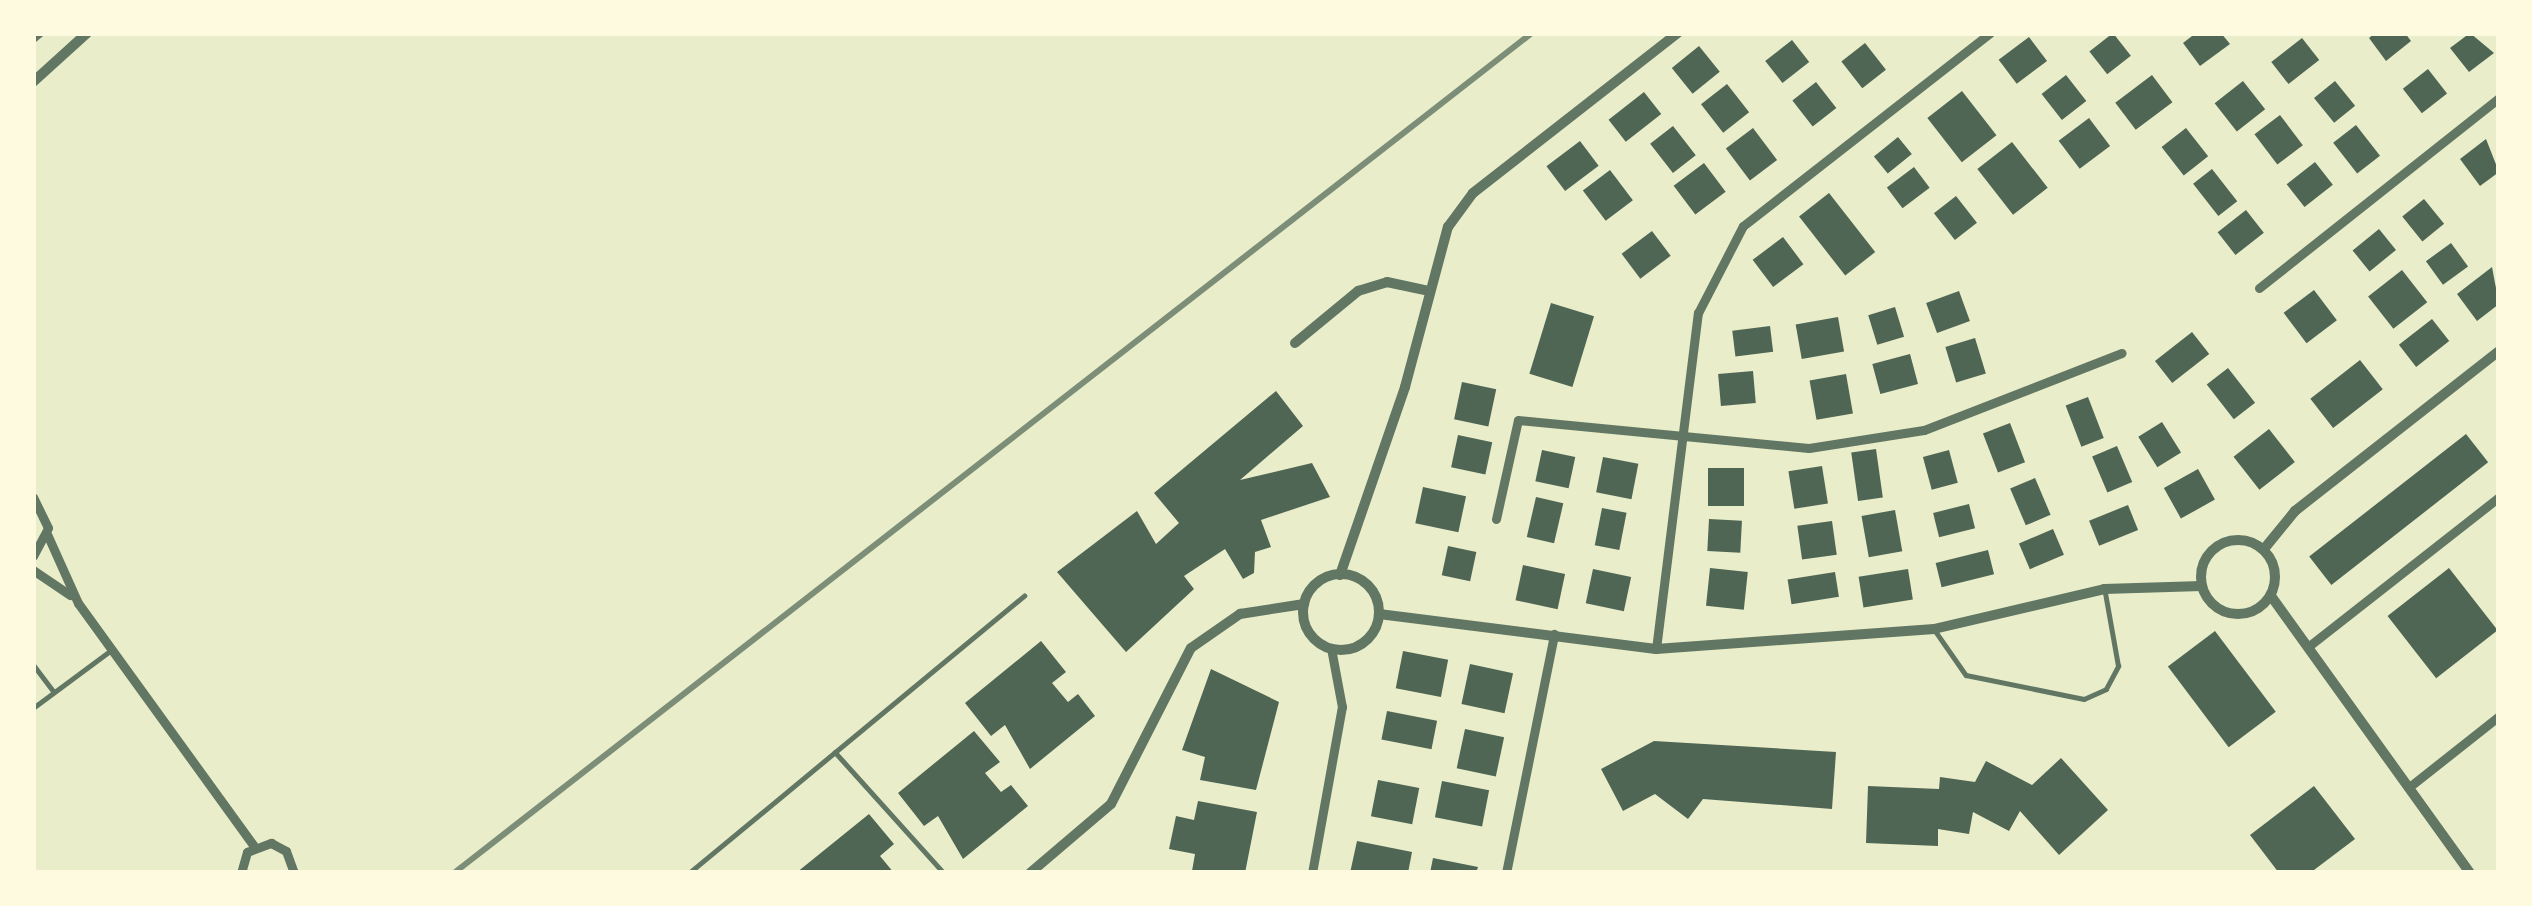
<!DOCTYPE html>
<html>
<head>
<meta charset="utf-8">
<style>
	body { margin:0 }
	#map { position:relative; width:2532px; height:906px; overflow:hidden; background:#e9edc9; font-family:Montserrat,sans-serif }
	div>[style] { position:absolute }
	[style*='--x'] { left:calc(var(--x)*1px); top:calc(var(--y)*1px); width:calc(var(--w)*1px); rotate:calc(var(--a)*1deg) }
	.building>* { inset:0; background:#4f6655; transform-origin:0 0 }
	.service>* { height:4.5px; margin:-2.25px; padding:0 2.25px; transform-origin:2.25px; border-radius:2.25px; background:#617663 }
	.minor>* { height:9px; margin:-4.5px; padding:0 4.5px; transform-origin:4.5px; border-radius:4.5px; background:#617663 }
	.tertiary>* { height:10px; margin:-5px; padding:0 5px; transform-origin:5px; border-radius:5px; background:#617663 }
	.tertiary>.ring { margin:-5px; padding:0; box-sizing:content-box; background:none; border:10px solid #617663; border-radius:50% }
	.rail>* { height:6px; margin:-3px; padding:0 3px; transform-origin:3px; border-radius:3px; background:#7c8e77 }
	span { translate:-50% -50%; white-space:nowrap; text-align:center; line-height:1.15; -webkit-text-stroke:12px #fefae0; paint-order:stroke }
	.frame { position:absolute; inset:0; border:36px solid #fefae0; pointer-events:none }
</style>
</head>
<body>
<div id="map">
	<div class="building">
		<i style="left:2113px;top:33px;width:29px;height:30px;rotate:52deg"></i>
		<i style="clip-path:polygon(2196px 33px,2221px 33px,2230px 44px,2200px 66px,2183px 43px)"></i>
		<i style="clip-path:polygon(2375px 33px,2405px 33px,2411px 41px,2386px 61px,2369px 38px)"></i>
		<i style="clip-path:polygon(2470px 33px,2494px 53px,2469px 72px,2450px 48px)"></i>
		<i style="left:2029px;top:37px;width:30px;height:38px;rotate:53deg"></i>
		<i style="left:2302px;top:38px;width:28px;height:39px;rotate:52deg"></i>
		<i style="left:1792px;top:40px;width:28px;height:34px;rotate:52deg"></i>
		<i style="left:1865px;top:43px;width:34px;height:30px;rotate:52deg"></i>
		<i style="left:1699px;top:46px;width:33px;height:35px;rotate:51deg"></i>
		<i style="left:2428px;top:69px;width:31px;height:32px;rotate:52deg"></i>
		<i style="left:2066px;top:75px;width:33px;height:31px;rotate:52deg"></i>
		<i style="left:2152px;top:75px;width:34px;height:46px;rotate:53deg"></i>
		<i style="left:2243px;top:81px;width:36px;height:36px;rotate:52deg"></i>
		<i style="left:2335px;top:81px;width:32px;height:27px;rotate:51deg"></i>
		<i style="left:1816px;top:82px;width:33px;height:30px;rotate:52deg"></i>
		<i style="left:1727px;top:84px;width:36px;height:33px;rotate:52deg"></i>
		<i style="left:1962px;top:91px;width:56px;height:44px;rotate:52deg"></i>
		<i style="left:1644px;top:92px;width:28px;height:45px;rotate:52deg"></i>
		<i style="left:2280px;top:115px;width:38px;height:32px;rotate:53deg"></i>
		<i style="left:2089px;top:118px;width:35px;height:38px;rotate:53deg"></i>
		<i style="left:2356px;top:125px;width:39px;height:29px;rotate:52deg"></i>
		<i style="left:1673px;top:126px;width:37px;height:29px;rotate:52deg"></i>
		<i style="left:1753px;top:128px;width:40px;height:34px;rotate:53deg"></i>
		<i style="left:2186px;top:128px;width:36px;height:31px;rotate:52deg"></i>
		<i style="left:1898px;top:137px;width:22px;height:31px;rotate:51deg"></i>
		<i style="clip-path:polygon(2486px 139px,2499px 172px,2480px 186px,2460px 159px)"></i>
		<i style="left:1580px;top:141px;width:31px;height:42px;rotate:53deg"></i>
		<i style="left:2012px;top:142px;width:58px;height:44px;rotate:52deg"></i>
		<i style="left:2315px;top:162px;width:29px;height:36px;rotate:52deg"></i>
		<i style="left:1704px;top:163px;width:36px;height:38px;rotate:53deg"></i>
		<i style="left:1914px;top:167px;width:26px;height:34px;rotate:53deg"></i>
		<i style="left:2212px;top:169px;width:41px;height:24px;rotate:52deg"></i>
		<i style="left:1610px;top:170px;width:38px;height:34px;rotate:53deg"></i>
		<i style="left:1829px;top:193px;width:75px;height:38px;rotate:52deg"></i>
		<i style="left:1956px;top:196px;width:34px;height:28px;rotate:52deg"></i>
		<i style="left:2424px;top:199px;width:32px;height:28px;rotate:51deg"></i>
		<i style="left:2246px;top:210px;width:29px;height:36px;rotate:52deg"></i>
		<i style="left:2379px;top:229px;width:27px;height:34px;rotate:51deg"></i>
		<i style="left:1652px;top:231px;width:31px;height:38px;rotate:53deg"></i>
		<i style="left:1783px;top:237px;width:34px;height:38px;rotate:53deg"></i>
		<i style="left:2451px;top:243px;width:29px;height:31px;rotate:54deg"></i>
		<i style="clip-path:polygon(2492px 267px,2499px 304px,2477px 321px,2457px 294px)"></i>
		<i style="left:2402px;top:270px;width:41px;height:43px;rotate:52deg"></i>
		<i style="left:2314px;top:290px;width:38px;height:38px;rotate:53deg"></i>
		<i style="left:1959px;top:291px;width:32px;height:35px;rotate:70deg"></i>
		<i style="left:1551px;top:303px;width:45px;height:74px;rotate:17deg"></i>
		<i style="left:1895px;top:307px;width:31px;height:28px;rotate:73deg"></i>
		<i style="left:1838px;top:317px;width:35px;height:43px;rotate:80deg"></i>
		<i style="left:2432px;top:319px;width:28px;height:42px;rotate:52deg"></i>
		<i style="left:1770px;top:326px;width:26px;height:38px;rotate:83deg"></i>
		<i style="left:2192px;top:332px;width:28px;height:47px;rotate:52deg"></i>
		<i style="left:1975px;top:338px;width:37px;height:31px;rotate:73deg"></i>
		<i style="left:1910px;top:354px;width:31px;height:39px;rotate:75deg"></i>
		<i style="left:2360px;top:360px;width:37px;height:63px;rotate:52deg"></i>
		<i style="left:2228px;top:368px;width:44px;height:27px;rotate:52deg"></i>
		<i style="left:1753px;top:371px;width:32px;height:35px;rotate:85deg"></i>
		<i style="left:1846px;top:374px;width:40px;height:37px;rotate:80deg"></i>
		<i style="left:1462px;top:382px;width:35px;height:38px;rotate:12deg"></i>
		<i style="clip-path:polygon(1276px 391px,1303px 426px,1240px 480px,1312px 463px,1330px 497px,1261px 520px,1271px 547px,1255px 552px,1254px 573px,1243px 579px,1225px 549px,1184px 576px,1194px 589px,1126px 652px,1057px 572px,1137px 511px,1156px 544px,1179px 523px,1154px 493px)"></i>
		<i style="left:2088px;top:397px;width:44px;height:24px;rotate:69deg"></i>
		<i style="left:2162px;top:422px;width:36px;height:28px;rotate:58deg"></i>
		<i style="left:2010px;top:423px;width:42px;height:29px;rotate:69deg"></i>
		<i style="left:2269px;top:429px;width:42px;height:45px;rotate:52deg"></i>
		<i style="left:2466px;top:434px;width:36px;height:199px;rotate:52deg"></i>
		<i style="left:1458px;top:435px;width:35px;height:33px;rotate:12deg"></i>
		<i style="left:2117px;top:446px;width:39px;height:27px;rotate:67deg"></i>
		<i style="left:1876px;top:449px;width:49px;height:25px;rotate:82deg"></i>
		<i style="left:1542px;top:450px;width:34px;height:32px;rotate:12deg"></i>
		<i style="left:1949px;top:450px;width:34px;height:27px;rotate:75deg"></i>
		<i style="left:1603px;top:457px;width:36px;height:36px;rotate:11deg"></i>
		<i style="left:1822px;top:466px;width:38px;height:34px;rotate:81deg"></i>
		<i style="left:1708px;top:468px;width:36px;height:38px"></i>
		<i style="left:2198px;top:469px;width:35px;height:39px;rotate:61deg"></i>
		<i style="left:2035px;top:478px;width:40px;height:27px;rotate:67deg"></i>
		<i style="left:1423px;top:487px;width:44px;height:37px;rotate:12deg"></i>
		<i style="left:1536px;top:497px;width:28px;height:41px;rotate:13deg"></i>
		<i style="left:1969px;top:504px;width:25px;height:37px;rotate:76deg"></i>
		<i style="left:2128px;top:505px;width:27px;height:42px;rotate:68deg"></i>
		<i style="left:1602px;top:508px;width:25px;height:38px;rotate:11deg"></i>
		<i style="left:1895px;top:510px;width:42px;height:34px;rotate:80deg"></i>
		<i style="left:1709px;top:519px;width:33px;height:32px;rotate:3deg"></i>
		<i style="left:1832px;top:521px;width:34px;height:35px;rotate:82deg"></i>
		<i style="left:2053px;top:529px;width:28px;height:37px;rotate:67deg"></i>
		<i style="left:1448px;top:546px;width:29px;height:30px;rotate:12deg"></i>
		<i style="left:1988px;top:550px;width:25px;height:54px;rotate:76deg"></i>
		<i style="left:1523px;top:565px;width:43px;height:36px;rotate:12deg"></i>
		<i style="left:1710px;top:568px;width:38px;height:38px;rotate:6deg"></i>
		<i style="left:2449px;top:568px;width:79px;height:78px;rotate:52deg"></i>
		<i style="left:1593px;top:569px;width:39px;height:35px;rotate:12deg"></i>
		<i style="left:1908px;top:569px;width:31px;height:50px;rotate:81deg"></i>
		<i style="left:1835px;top:572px;width:25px;height:48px;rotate:81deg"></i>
		<i style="left:2215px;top:631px;width:101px;height:59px;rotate:53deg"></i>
		<i style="clip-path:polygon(1041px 641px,1066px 672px,1052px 683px,1068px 702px,1078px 694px,1095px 716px,1030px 769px,1005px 725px,991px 736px,965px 703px)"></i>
		<i style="left:1403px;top:651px;width:46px;height:38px;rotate:11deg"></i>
		<i style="left:1470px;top:664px;width:44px;height:41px;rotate:12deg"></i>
		<i style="clip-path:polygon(1211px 669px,1279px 702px,1256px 790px,1200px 780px,1205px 757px,1182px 750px)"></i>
		<i style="left:1387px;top:711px;width:51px;height:29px;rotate:11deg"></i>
		<i style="left:1465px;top:729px;width:40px;height:40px;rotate:12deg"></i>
		<i style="clip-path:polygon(974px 731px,1000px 762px,985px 773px,1001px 792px,1011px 785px,1028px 806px,963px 859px,938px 816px,924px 826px,898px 793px)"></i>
		<i style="clip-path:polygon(1654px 741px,1836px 752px,1832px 809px,1703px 799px,1688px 819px,1655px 794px,1623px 811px,1601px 769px)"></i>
		<i style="clip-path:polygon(2061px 758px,2108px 810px,2059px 855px,2020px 811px,2009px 831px,1973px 812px,1969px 834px,1938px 829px,1938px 846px,1866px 843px,1868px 786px,1939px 789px,1940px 777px,1975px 782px,1986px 761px,2032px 785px)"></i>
		<i style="left:1378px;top:780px;width:42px;height:37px;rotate:11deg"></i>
		<i style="left:1442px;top:781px;width:48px;height:37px;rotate:11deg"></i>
		<i style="clip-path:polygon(2314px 786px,2355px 839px,2310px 873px,2279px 873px,2250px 835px)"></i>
		<i style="clip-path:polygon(1198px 801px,1257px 812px,1245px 873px,1192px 871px,1195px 854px,1169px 849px,1176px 816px,1194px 820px)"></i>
		<i style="clip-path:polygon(869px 814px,894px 844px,880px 856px,894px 873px,796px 873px)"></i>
		<i style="clip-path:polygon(1357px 841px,1412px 852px,1408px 873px,1350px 873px)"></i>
		<i style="clip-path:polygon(1433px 858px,1478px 867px,1476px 873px,1430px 873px)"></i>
	</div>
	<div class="service">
		<i style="--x:1934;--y:629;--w:56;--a:55.2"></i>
		<i style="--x:1966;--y:675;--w:120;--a:11.5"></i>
		<i style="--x:2084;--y:699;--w:24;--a:-24"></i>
		<i style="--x:2106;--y:689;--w:26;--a:-62"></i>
		<i style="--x:2118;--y:666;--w:74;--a:-100.1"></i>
		<i style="--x:33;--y:664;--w:35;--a:53"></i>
		<i style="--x:33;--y:708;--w:96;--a:-36.5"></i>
		<i style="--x:835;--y:752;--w:163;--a:48"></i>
		<i style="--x:689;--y:873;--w:435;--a:-39.6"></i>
	</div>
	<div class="minor">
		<i style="--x:2259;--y:288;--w:306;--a:-38.4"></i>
		<i style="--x:33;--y:497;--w:34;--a:64"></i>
		<i style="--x:48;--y:528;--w:32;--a:118"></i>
		<i style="--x:1496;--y:519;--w:101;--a:-77.5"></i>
		<i style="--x:1518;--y:420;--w:292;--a:5.5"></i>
		<i style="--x:1809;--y:448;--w:116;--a:-8.9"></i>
		<i style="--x:1924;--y:430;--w:212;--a:-21.3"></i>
		<i style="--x:47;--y:534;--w:76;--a:65.8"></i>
		<i style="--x:78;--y:603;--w:300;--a:54.1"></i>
		<i style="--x:33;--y:570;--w:45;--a:34"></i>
		<i style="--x:2309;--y:646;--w:241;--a:-38.1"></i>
		<i style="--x:1656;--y:649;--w:339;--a:-82.9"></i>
		<i style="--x:1698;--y:313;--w:98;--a:-62.7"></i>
		<i style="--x:1743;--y:226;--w:313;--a:-38"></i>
		<i style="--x:2413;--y:784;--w:110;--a:-38.3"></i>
		<i style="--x:241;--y:873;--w:22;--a:-74"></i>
		<i style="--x:247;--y:852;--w:26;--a:-21"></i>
		<i style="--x:271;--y:843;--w:17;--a:28"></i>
		<i style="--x:286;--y:851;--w:23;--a:70"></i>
		<i style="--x:1312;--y:873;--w:169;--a:-79.8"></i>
		<i style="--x:1342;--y:707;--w:60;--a:-100.6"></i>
		<i style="--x:1506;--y:873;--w:244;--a:-78.6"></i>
	</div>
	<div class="tertiary">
		<i style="--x:33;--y:38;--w:8;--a:-40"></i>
		<i style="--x:33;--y:82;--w:73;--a:-42.2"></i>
		<i style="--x:1295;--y:343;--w:82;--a:-39.5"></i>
		<i style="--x:1358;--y:291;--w:30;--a:-17"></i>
		<i style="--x:1387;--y:282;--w:40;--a:12"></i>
		<i class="ring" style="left:2201px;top:540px;width:64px;height:64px"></i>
		<i style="--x:2264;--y:549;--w:49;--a:-50.8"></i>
		<i style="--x:2295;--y:511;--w:259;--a:-38.1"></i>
		<i class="ring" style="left:1303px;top:574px;width:66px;height:66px"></i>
		<i style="--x:1340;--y:575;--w:199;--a:-70.9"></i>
		<i style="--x:1405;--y:387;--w:166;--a:-75"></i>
		<i style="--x:1448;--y:227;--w:42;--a:-53.7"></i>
		<i style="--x:1473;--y:193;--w:260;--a:-38"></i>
		<i style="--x:2271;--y:596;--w:341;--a:54.3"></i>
		<i style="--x:1379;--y:614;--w:279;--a:7.2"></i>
		<i style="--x:1656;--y:649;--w:279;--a:-4.1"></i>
		<i style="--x:1934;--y:629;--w:175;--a:-13.2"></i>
		<i style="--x:2104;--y:589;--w:98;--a:-1.8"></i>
		<i style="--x:1030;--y:873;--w:106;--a:-40.4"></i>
		<i style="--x:1111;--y:804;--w:175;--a:-62.9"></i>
		<i style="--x:1191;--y:648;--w:60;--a:-34.8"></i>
		<i style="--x:1240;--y:614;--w:65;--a:-8.9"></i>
	</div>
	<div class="rail">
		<i style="--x:454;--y:873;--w:1367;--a:-37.93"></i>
	</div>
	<div class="frame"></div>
</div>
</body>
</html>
